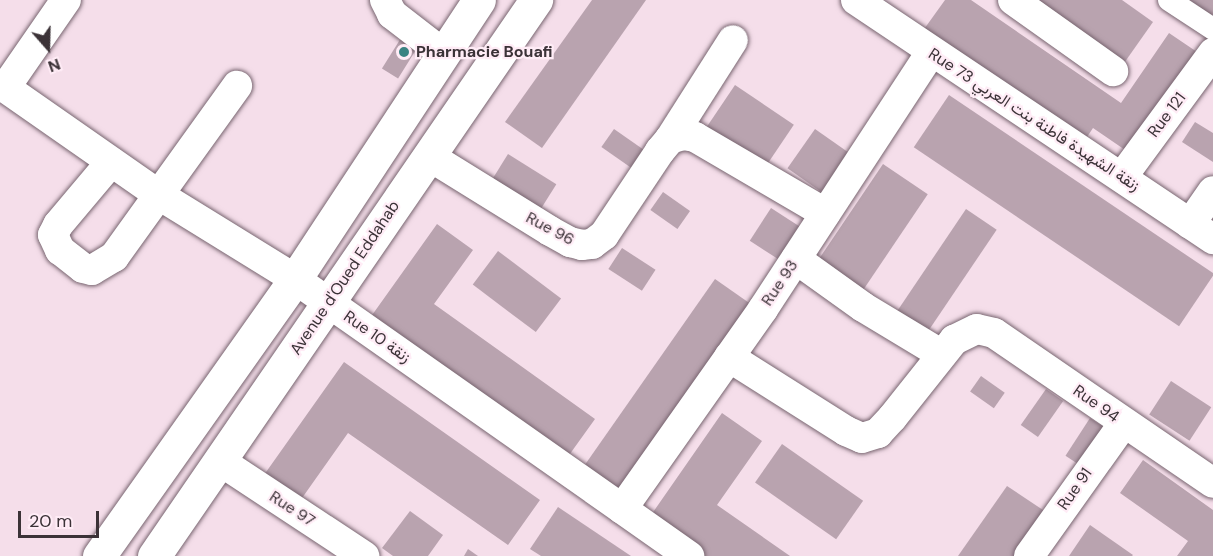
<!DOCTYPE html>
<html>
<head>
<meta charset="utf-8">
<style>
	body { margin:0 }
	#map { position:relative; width:1213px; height:556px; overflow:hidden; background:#f5deea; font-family:"DM Sans",Vazirmatn,sans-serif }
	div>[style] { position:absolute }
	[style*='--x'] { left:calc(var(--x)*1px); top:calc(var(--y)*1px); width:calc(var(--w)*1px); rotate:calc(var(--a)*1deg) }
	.building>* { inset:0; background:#b9a3af; transform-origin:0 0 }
	.roads { filter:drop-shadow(0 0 2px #786570) drop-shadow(0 0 2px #786570) }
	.pedestrian>* { height:22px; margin:-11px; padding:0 11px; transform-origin:11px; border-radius:11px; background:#fff }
	.minor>* { height:30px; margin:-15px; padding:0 15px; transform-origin:15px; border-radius:15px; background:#fff }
	.tertiary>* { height:33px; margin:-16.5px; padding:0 16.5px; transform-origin:16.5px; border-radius:16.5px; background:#fff }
	.dots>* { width:16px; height:16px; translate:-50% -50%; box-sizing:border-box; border:3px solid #ffecf6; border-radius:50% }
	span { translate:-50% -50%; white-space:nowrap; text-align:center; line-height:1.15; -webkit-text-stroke:4.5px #ffecf6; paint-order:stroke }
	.poi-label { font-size:16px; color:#3b3237; font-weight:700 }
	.left { translate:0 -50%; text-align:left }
	.street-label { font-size:16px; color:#3b3237 }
	.north { position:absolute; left:18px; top:18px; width:60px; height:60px; -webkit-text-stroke:4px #ffecf6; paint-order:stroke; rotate:160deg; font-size:16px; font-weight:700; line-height:24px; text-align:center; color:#3b3237 }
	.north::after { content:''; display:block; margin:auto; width:21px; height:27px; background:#3b3237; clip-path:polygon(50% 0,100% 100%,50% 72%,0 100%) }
	.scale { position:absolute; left:18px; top:511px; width:81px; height:27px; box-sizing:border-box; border:3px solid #3b3237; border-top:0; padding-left:8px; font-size:18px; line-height:21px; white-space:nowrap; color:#3b3237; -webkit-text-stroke:4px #ffecf6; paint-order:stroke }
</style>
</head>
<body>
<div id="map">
	<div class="building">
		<i style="clip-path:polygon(592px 0,646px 0,542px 148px,505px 122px)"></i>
		<i style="clip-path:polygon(945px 0,971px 0,1121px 103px,1169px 33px,1200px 54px,1131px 154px,1093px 128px,1083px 143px,922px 32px)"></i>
		<i style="clip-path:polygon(1033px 0,1122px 0,1153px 22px,1122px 66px)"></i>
		<i style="clip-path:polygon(1185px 0,1213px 0,1213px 19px)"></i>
		<i style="left:401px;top:38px;width:19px;height:36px;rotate:32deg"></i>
		<i style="left:735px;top:85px;width:71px;height:57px;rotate:34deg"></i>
		<i style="left:949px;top:95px;width:320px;height:63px;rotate:34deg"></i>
		<i style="clip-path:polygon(1195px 122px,1213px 133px,1213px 162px,1182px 142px)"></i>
		<i style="left:614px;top:129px;width:45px;height:22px;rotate:35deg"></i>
		<i style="left:815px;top:129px;width:54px;height:48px;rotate:35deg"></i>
		<i style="left:508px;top:154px;width:57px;height:37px;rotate:32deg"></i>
		<i style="left:883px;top:164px;width:54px;height:127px;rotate:34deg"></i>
		<i style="left:663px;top:192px;width:33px;height:22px;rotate:35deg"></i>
		<i style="left:771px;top:208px;width:42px;height:39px;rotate:33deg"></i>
		<i style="left:966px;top:209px;width:37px;height:132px;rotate:34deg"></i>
		<i style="clip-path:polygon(437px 224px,473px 250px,434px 304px,595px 419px,567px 458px,370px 318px)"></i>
		<i style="left:622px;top:248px;width:40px;height:25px;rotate:33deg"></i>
		<i style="left:498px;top:251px;width:79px;height:42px;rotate:37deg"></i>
		<i style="left:715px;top:279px;width:51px;height:235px;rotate:35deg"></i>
		<i style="clip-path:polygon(344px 362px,540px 500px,508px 545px,348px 433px,295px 508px,259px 482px)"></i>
		<i style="left:981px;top:376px;width:29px;height:19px;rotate:35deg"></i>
		<i style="left:1171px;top:381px;width:48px;height:40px;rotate:33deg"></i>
		<i style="left:1046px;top:389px;width:21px;height:44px;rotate:35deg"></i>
		<i style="clip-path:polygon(722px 413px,762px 441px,717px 505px,790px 556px,704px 556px,649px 518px)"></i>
		<i style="left:1090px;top:418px;width:20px;height:45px;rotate:33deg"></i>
		<i style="left:782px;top:444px;width:99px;height:47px;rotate:35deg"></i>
		<i style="clip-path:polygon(1143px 460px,1213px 510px,1213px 556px,1177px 556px,1188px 541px,1120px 493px)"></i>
		<i style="clip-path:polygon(1007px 486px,1049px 514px,1020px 556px,958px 556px)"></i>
		<i style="clip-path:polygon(558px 507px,631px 556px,541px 556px,530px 549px)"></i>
		<i style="clip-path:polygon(410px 511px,443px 535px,428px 556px,393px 556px,382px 548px)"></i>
		<i style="clip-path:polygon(1090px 525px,1133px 555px,1132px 556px,1069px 556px)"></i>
		<i style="clip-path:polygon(468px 549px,478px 556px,464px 556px)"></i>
	</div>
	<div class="roads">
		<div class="pedestrian">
			<i style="--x:1169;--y:0;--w:53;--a:33.4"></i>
		</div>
		<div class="minor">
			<i style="--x:385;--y:0;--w:16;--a:63"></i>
			<i style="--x:392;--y:14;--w:66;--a:37.6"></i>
			<i style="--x:856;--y:0;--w:430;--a:33.8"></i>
			<i style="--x:1013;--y:0;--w:123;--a:35.4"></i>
			<i style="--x:0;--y:84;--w:194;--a:34.9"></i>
			<i style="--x:159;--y:195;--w:160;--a:31.7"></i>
			<i style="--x:295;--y:279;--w:482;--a:35.1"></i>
			<i style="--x:5;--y:88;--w:107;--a:-55.3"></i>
			<i style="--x:670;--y:139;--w:117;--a:-57.5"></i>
			<i style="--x:429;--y:156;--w:142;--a:31.8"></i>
			<i style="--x:550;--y:231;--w:23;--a:29"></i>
			<i style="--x:570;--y:242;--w:12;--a:14"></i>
			<i style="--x:582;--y:245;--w:10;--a:-6"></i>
			<i style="--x:592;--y:244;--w:15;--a:-37"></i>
			<i style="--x:604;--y:235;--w:101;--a:-56.3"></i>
			<i style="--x:660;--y:151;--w:16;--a:-50"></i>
			<i style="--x:670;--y:139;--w:14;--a:-17"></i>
			<i style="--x:683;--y:135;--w:12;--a:9"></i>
			<i style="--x:695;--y:137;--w:151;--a:30.3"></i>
			<i style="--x:111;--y:162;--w:82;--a:130.1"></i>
			<i style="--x:58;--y:225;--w:11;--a:117"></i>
			<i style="--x:53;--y:235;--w:17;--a:65"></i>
			<i style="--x:60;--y:250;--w:29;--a:38"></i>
			<i style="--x:83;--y:268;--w:9;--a:13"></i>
			<i style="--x:92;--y:270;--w:26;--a:-31"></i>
			<i style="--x:114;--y:257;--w:211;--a:-54.3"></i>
			<i style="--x:1122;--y:177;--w:154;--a:-53.7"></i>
			<i style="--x:1190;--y:224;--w:40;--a:-55.1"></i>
			<i style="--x:796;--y:259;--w:82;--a:35.6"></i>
			<i style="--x:863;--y:307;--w:91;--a:31.1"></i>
			<i style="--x:729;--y:357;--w:138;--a:32.3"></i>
			<i style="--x:846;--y:431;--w:17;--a:24"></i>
			<i style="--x:862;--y:438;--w:17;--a:-17"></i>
			<i style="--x:878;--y:433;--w:21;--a:-47"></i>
			<i style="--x:892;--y:418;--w:100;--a:-51.5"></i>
			<i style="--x:954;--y:340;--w:25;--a:-26"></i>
			<i style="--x:977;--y:329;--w:17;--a:13"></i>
			<i style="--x:994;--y:333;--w:265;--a:34.4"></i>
			<i style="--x:220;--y:461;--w:173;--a:33.4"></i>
			<i style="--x:622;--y:509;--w:245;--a:-54.8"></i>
			<i style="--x:763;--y:309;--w:307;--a:-56.8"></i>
			<i style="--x:1029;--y:556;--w:162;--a:-54.5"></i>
		</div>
		<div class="tertiary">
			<i style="--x:99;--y:556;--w:339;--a:-54.7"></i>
			<i style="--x:295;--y:279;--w:334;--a:-56.6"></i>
			<i style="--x:154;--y:556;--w:675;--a:-55.51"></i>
		</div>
	</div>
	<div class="dots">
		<i style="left:404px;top:52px;background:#3a8382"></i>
	</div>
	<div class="poi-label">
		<span class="left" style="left:416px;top:52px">Pharmacie Bouafi</span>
	</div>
	<div class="street-label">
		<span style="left:1167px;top:115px;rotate:-53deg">Rue 121</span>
		<span style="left:1034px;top:120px;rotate:33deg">Rue 73 زنقة الشهيدة فاطنة بنت العربي</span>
		<span style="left:550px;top:229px;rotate:28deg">Rue 96</span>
		<span style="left:345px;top:278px;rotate:-56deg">Avenue d'Oued Eddahab</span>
		<span style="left:780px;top:283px;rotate:-56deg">Rue 93</span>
		<span style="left:377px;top:337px;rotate:35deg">Rue 10 زنقة</span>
		<span style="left:1096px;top:404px;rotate:35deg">Rue 94</span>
		<span style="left:1075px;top:489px;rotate:-55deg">Rue 91</span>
		<span style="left:292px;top:509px;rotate:33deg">Rue 97</span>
	</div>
	<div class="north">N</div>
	<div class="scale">20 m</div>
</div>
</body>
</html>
